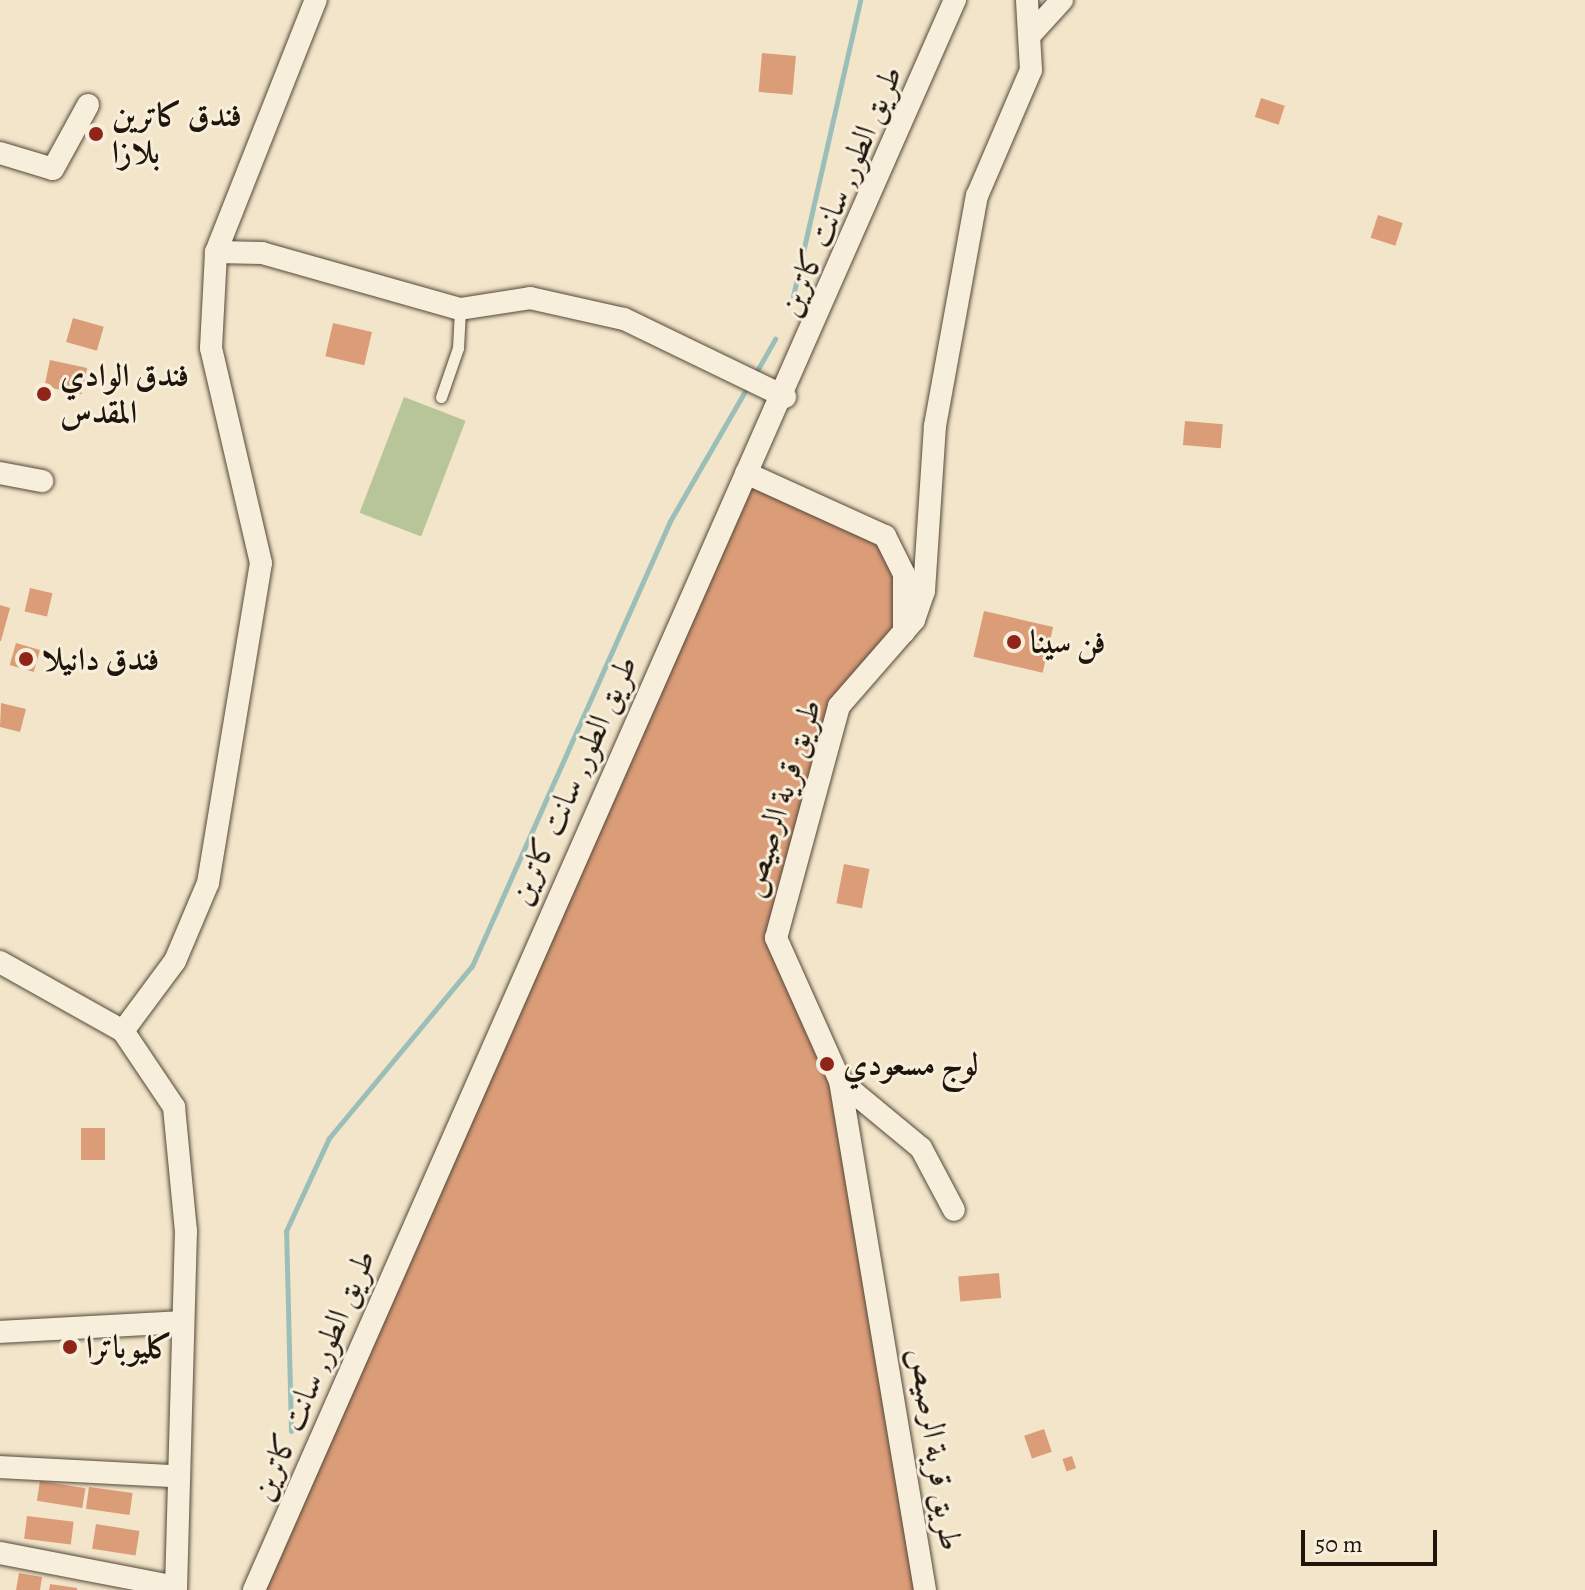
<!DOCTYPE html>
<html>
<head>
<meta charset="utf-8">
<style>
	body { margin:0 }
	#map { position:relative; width:1585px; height:1590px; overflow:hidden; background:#f3e5c9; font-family:Alegreya,Amiri,serif }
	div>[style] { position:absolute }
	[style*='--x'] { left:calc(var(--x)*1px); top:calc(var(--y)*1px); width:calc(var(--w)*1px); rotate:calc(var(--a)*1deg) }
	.green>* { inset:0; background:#b8c599; transform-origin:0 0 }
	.stream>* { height:5px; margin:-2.5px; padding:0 2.5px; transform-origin:2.5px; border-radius:2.5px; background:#9bbfb8 }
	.building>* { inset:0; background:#db9d78; transform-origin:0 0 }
	.roads { filter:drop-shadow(0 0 2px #54493a) drop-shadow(0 0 2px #54493a) }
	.service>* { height:11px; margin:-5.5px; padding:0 5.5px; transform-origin:5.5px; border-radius:5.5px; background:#f7eedc }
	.minor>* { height:22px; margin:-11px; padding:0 11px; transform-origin:11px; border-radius:11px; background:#f7eedc }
	.dots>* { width:22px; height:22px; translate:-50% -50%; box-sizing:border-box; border:4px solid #f7eedc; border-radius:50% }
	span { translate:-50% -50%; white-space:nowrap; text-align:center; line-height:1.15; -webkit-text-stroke:6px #f7eedc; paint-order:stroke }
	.poi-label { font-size:32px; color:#1f150a; font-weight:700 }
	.left { translate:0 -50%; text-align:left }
	.street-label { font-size:32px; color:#1f150a }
	.scale { position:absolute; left:1301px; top:1530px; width:136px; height:36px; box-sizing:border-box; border:4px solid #1f150a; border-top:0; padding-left:10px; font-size:24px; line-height:28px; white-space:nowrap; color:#1f150a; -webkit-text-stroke:6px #f7eedc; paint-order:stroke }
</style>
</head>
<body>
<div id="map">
	<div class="green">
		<i style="left:404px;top:397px;width:66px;height:124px;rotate:21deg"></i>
	</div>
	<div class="stream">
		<i style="--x:793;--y:296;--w:303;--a:-77.2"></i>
		<i style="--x:754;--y:376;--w:43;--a:-60.4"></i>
		<i style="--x:291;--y:1431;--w:200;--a:-91.4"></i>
		<i style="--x:286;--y:1231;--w:102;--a:-65.2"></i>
		<i style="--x:329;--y:1138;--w:224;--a:-50.3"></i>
		<i style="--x:472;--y:966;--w:487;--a:-66"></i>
		<i style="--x:670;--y:521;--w:158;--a:-60"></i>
	</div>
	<div class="building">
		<i style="left:762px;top:53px;width:34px;height:39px;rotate:5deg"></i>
		<i style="left:1261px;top:98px;width:25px;height:20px;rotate:18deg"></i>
		<i style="left:1378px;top:215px;width:26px;height:24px;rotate:18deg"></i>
		<i style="left:73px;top:318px;width:32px;height:25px;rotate:16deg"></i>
		<i style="left:333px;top:323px;width:40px;height:34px;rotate:13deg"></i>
		<i style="left:50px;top:360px;width:38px;height:27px;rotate:12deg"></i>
		<i style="left:1185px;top:421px;width:38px;height:24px;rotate:5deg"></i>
		<i style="clip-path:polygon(746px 473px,894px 548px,904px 632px,839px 706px,778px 953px,840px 1081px,923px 1590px,253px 1590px)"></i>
		<i style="left:30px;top:588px;width:23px;height:24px;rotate:13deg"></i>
		<i style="clip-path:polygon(0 605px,10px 608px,1px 641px,0 641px)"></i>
		<i style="left:984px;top:611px;width:71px;height:47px;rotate:13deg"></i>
		<i style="left:16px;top:643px;width:25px;height:23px;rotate:16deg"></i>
		<i style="clip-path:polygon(1px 703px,26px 709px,20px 732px,0 727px)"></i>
		<i style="left:844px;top:864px;width:26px;height:40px;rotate:11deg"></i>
		<i style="left:81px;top:1128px;width:24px;height:32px"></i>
		<i style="left:999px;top:1273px;width:25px;height:41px;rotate:85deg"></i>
		<i style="left:1044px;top:1429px;width:24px;height:21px;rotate:71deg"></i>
		<i style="left:1072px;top:1456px;width:13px;height:10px;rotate:72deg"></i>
		<i style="left:40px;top:1481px;width:46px;height:20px;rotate:9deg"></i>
		<i style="left:89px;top:1487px;width:44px;height:22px;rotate:8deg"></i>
		<i style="left:27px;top:1516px;width:47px;height:23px;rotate:7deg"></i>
		<i style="left:96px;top:1524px;width:44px;height:25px;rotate:9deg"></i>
		<i style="clip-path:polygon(19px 1573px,42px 1577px,40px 1590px,16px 1590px)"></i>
		<i style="clip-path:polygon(50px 1584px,77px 1588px,77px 1590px,49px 1590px)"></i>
	</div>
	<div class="roads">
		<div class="service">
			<i style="--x:441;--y:397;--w:52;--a:-70.9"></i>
			<i style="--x:458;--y:348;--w:39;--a:-87"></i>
		</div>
		<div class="minor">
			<i style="--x:1031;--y:34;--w:46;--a:-47.6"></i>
			<i style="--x:0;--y:153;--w:55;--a:16.8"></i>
			<i style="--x:53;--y:169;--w:73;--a:-61.3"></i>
			<i style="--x:216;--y:252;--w:271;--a:-68.4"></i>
			<i style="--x:0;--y:473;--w:43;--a:10.8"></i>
			<i style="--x:746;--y:473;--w:153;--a:24.4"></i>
			<i style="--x:885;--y:536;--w:42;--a:63.4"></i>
			<i style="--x:904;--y:574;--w:58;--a:90"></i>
			<i style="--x:0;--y:962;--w:141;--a:29.3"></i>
			<i style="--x:123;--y:1031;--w:92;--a:56.1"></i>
			<i style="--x:174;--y:1107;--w:125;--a:84.5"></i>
			<i style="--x:186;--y:1231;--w:359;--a:91.6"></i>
			<i style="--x:123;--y:1031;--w:87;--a:-53.4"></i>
			<i style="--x:175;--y:961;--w:85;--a:-67.1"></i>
			<i style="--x:208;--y:883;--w:324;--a:-80.6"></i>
			<i style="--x:261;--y:563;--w:221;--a:-103.1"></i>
			<i style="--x:211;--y:348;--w:96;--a:-87"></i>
			<i style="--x:216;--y:252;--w:46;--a:1.2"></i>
			<i style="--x:262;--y:253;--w:206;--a:15.8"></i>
			<i style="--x:460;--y:309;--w:71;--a:-8.9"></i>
			<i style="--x:530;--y:298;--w:96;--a:12.6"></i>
			<i style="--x:624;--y:319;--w:179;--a:25.8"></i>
			<i style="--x:840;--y:1081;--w:105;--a:39.6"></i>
			<i style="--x:921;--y:1148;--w:70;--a:62"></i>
			<i style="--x:0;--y:1332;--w:182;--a:-3.1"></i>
			<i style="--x:0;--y:1467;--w:174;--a:3"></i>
			<i style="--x:0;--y:1553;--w:179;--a:10.9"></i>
			<i style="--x:254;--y:1590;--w:1738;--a:-66.21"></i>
			<i style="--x:925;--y:1590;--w:516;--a:-99.48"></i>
			<i style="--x:840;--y:1081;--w:157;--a:-114.1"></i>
			<i style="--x:776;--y:938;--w:240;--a:-74.8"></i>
			<i style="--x:839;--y:706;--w:114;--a:-48.9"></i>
			<i style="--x:914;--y:620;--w:31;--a:-71"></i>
			<i style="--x:924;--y:591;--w:165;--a:-86.2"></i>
			<i style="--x:935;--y:426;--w:234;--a:-79.7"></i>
			<i style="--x:977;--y:196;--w:137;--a:-66.8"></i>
			<i style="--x:1031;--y:70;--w:70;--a:-93.3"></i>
		</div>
	</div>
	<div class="dots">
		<i style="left:96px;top:134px;background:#8f2418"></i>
		<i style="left:44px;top:394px;background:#8f2418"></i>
		<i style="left:1014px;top:642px;background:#8f2418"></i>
		<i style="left:26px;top:659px;background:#8f2418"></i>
		<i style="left:827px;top:1064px;background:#8f2418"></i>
		<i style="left:70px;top:1347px;background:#8f2418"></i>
	</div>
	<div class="poi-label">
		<span class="left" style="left:112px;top:134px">فندق كاترين<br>بلازا</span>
		<span class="left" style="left:60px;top:394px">فندق الوادي<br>المقدس</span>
		<span class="left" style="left:1030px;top:642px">فن سينا</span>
		<span class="left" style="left:42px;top:659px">فندق دانيلا</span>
		<span class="left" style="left:843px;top:1064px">لوج مسعودي</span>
		<span class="left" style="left:86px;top:1347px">كليوباترا</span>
	</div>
	<div class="street-label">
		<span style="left:840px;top:191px;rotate:-67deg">طريق الطور, سانت كاترين</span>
		<span style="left:573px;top:780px;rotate:-66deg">طريق الطور, سانت كاترين</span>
		<span style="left:781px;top:798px;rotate:-73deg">طريق قرية الرصيص</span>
		<span style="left:313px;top:1375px;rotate:-67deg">طريق الطور, سانت كاترين</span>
		<span style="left:936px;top:1449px;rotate:81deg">طريق قرية الرصيص</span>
	</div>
	<div class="scale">50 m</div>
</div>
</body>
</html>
